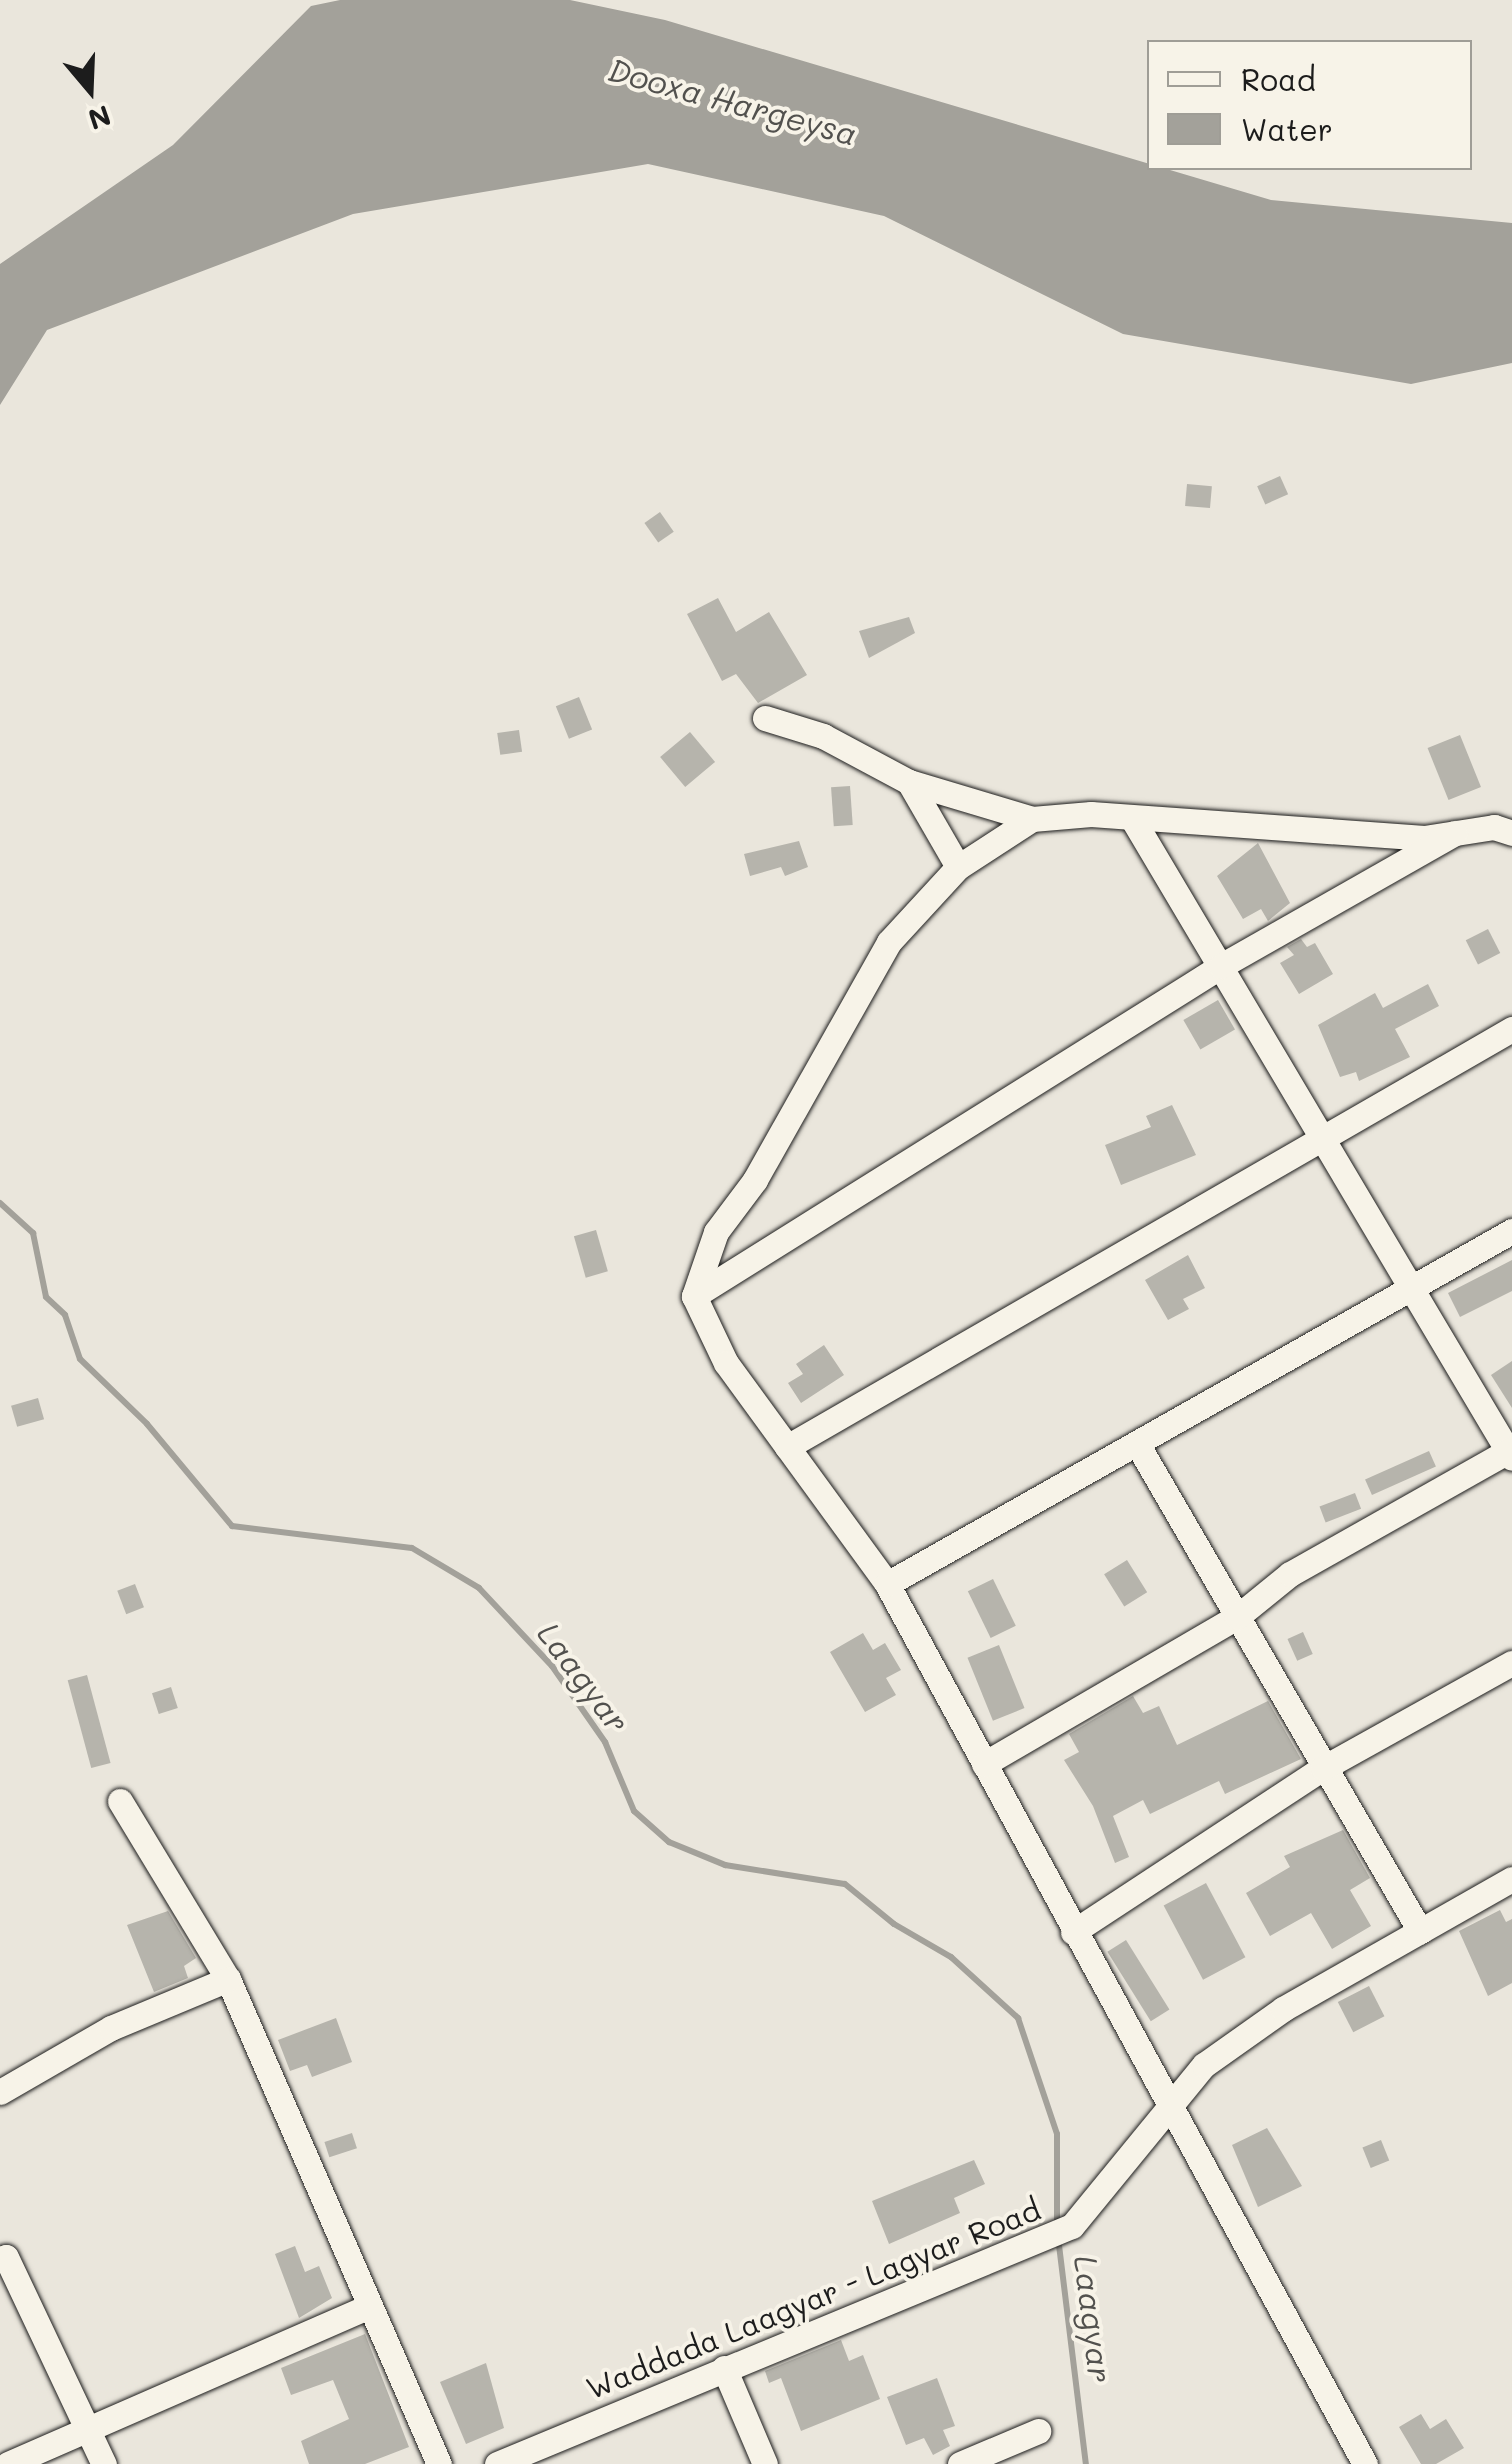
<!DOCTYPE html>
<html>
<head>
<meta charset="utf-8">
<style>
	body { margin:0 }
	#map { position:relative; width:1512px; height:2464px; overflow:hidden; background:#eae6dc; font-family:Mali,sans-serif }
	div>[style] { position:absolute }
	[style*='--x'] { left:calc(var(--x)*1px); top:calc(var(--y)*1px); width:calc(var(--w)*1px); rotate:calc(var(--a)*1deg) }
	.water>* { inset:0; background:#a3a19a }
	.stream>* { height:6px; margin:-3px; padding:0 3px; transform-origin:3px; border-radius:3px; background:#a3a19a }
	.building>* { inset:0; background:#b6b4ac; transform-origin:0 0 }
	.roads { filter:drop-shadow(0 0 2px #1c1c1c) drop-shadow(0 0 2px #1c1c1c) }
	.minor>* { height:25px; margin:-12.5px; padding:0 12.5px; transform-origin:12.5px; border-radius:12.5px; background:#f7f3e8 }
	span { translate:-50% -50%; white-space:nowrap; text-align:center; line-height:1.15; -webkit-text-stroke:8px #f7f3e8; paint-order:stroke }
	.street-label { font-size:30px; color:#1c1c1c }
	.water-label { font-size:32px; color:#52514e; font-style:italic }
	.legend { position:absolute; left:1147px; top:40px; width:325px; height:130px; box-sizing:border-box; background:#f7f3e8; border:2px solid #9f9d96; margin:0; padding:12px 18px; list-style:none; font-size:30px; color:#1c1c1c }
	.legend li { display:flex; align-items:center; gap:20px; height:50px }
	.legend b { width:50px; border:2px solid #9f9d96 }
	.north { position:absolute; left:40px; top:40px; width:100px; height:100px; -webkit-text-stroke:8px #f7f3e8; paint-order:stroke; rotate:161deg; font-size:28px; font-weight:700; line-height:40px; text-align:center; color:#1c1c1c }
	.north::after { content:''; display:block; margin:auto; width:35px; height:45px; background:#1c1c1c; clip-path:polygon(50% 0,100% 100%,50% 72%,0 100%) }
</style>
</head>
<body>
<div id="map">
	<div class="water">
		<i style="clip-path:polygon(340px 0,570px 0,665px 20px,1271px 200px,1512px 223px,1512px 363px,1411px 384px,1123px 334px,884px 216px,648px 164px,353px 214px,47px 330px,0 405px,0 264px,173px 145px,311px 6px)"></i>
	</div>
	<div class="stream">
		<i style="--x:0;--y:1203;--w:45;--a:42.3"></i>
		<i style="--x:33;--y:1233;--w:65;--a:78.5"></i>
		<i style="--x:46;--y:1297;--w:26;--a:43"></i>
		<i style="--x:65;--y:1315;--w:46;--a:71.2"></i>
		<i style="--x:80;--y:1359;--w:93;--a:44.1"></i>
		<i style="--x:147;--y:1424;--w:133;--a:50.2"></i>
		<i style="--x:232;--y:1526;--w:181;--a:7"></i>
		<i style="--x:412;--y:1548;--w:78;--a:30.8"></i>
		<i style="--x:479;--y:1588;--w:107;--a:46.9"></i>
		<i style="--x:552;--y:1666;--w:93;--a:55.1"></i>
		<i style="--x:605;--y:1742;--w:75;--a:67.2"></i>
		<i style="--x:634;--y:1811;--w:47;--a:41.5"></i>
		<i style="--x:669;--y:1842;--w:61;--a:22.3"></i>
		<i style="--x:725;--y:1865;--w:121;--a:9"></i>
		<i style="--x:845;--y:1884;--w:63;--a:39.2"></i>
		<i style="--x:894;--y:1924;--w:66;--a:30.1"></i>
		<i style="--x:951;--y:1957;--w:91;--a:42.3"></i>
		<i style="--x:1018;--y:2018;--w:122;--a:71.4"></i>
		<i style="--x:1057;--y:2134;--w:91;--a:90"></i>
		<i style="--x:1058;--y:2237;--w:229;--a:83"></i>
	</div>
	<div class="building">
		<i style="left:1280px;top:476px;width:20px;height:25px;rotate:66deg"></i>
		<i style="left:1187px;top:484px;width:25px;height:22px;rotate:5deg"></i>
		<i style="left:660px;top:512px;width:24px;height:19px;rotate:55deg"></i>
		<i style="clip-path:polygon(718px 598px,736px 632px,769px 612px,807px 675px,758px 703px,736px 674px,722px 681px,687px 614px)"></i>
		<i style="clip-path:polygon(909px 617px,915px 633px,869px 658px,859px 631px)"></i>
		<i style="left:579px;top:697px;width:35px;height:25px;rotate:68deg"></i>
		<i style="left:519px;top:730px;width:22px;height:22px;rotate:82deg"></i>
		<i style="left:690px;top:732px;width:39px;height:39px;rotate:50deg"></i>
		<i style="left:1460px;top:735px;width:56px;height:35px;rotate:68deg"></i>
		<i style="left:850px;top:786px;width:39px;height:19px;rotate:86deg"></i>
		<i style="clip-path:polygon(799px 841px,808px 867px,785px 876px,781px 867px,750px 876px,744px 854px)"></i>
		<i style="clip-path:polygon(1258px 843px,1290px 903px,1268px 921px,1261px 909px,1243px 919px,1217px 876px)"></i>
		<i style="left:1488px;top:929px;width:27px;height:25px;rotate:63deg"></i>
		<i style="clip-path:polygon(1301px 939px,1307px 947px,1315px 943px,1333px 974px,1299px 994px,1280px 963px,1294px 955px,1287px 947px)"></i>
		<i style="clip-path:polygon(1428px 984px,1439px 1006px,1395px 1029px,1410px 1057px,1359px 1081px,1356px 1072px,1340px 1077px,1318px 1025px,1375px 993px,1383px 1008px)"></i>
		<i style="left:1218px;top:1000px;width:34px;height:40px;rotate:60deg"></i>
		<i style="clip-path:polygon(1172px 1105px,1196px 1155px,1121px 1185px,1105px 1145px,1151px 1127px,1146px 1116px)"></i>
		<i style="left:596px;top:1230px;width:43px;height:23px;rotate:74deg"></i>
		<i style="clip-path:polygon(1188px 1255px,1205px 1288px,1183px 1299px,1189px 1309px,1168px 1320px,1145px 1280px)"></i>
		<i style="clip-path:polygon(1512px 1260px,1512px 1291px,1460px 1317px,1448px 1293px)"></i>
		<i style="clip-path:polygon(824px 1345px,844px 1375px,801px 1403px,788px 1383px,803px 1374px,796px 1364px)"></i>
		<i style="clip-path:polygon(1512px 1361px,1512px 1408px,1491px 1375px)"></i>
		<i style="left:38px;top:1398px;width:22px;height:28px;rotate:74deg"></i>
		<i style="left:1429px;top:1451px;width:17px;height:70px;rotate:66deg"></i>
		<i style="left:1355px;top:1493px;width:17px;height:38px;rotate:69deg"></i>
		<i style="left:1127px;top:1560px;width:38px;height:27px;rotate:58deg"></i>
		<i style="left:993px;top:1579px;width:52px;height:28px;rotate:64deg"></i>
		<i style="left:135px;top:1584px;width:25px;height:19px;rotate:69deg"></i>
		<i style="left:1303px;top:1632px;width:24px;height:17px;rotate:66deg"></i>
		<i style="clip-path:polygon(863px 1633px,873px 1650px,885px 1643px,901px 1670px,886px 1678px,896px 1695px,865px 1712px,830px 1652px)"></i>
		<i style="left:999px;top:1645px;width:68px;height:34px;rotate:68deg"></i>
		<i style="left:87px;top:1675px;width:91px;height:20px;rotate:75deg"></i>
		<i style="left:171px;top:1687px;width:22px;height:20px;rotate:72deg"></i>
		<i style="clip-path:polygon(1133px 1696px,1143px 1713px,1159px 1706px,1177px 1745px,1268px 1701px,1301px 1759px,1225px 1794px,1219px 1781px,1150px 1814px,1143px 1800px,1113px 1816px,1129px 1857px,1115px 1863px,1093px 1806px,1064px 1760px,1079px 1752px,1069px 1734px)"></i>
		<i style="clip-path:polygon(1343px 1830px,1370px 1878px,1350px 1890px,1371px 1926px,1332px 1949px,1311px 1913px,1270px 1936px,1246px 1893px,1290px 1867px,1284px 1856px)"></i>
		<i style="left:1206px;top:1883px;width:84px;height:48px;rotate:62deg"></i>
		<i style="clip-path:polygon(1500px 1910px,1506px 1922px,1512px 1919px,1512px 1983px,1488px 1996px,1459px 1931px)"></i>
		<i style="clip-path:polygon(168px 1911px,196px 1958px,184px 1966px,188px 1978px,154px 1992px,127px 1925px)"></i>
		<i style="left:1126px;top:1940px;width:82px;height:22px;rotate:58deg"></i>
		<i style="left:1369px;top:1986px;width:34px;height:35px;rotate:63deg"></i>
		<i style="clip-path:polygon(336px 2018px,352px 2062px,312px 2077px,307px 2065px,290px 2071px,278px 2040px)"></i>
		<i style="clip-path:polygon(1267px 2128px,1302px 2186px,1258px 2207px,1232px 2145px)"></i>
		<i style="left:352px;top:2133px;width:16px;height:29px;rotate:72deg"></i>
		<i style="left:1381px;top:2140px;width:22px;height:20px;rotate:68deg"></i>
		<i style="clip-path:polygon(974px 2160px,985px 2184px,954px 2198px,960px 2213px,889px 2244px,872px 2201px)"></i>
		<i style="clip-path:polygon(295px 2246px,305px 2272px,319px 2266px,332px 2298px,299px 2318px,275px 2254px)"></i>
		<i style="clip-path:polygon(365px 2334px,409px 2447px,365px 2464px,309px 2464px,301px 2441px,349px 2419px,333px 2380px,291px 2395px,281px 2368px)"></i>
		<i style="clip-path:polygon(841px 2340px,849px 2361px,863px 2355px,880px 2399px,801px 2431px,781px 2378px,769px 2383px,765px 2371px)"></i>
		<i style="clip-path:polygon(486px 2363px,504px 2428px,466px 2444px,440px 2382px)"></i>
		<i style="clip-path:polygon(937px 2378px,955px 2426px,943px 2430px,950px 2446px,933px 2455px,924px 2438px,906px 2445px,887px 2397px)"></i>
		<i style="clip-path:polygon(1421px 2414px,1430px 2429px,1446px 2419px,1464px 2448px,1436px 2464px,1421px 2464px,1399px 2427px)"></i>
	</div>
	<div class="roads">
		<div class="minor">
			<i style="--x:765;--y:718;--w:61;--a:17.2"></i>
			<i style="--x:823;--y:736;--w:98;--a:28.1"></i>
			<i style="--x:909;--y:782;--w:128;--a:16.7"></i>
			<i style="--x:1032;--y:819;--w:59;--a:-4.8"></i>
			<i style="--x:1091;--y:814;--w:334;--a:4.1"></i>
			<i style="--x:1424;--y:838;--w:71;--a:-8.9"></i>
			<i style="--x:1494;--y:827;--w:19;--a:18"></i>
			<i style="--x:909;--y:782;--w:98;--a:60"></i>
			<i style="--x:1132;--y:818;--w:744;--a:59.3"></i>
			<i style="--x:1032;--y:819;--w:88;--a:147"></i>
			<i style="--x:958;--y:867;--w:102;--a:132.6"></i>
			<i style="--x:889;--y:942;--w:273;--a:119.4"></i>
			<i style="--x:755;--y:1180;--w:65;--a:126.9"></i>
			<i style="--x:716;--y:1232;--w:68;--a:109"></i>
			<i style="--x:694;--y:1296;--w:74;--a:64.5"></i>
			<i style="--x:726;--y:1363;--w:273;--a:53.9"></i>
			<i style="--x:887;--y:1584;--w:1001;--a:61.49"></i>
			<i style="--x:694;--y:1296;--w:622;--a:-32.05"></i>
			<i style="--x:1221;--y:966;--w:269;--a:-29.6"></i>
			<i style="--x:787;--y:1447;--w:837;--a:-29.97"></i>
			<i style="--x:1139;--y:1447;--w:560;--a:59.86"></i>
			<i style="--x:887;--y:1584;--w:718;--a:-29.46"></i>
			<i style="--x:984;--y:1764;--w:293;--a:-30.2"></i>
			<i style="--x:1237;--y:1617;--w:68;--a:-39.1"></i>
			<i style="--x:1290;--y:1574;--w:255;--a:-29.4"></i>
			<i style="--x:120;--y:1801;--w:208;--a:58.8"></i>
			<i style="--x:228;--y:1979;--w:529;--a:66.49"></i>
			<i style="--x:1073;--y:1932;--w:299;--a:-33.3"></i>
			<i style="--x:1323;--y:1768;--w:216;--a:-29.1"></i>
			<i style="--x:0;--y:2092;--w:128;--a:-30"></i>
			<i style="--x:111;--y:2028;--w:127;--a:-22.7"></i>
			<i style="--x:0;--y:2259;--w:6;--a:-18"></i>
			<i style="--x:6;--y:2257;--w:229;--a:64.7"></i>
			<i style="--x:724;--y:2368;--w:104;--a:66.9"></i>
			<i style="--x:8;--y:2464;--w:395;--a:-23.6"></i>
			<i style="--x:497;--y:2464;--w:622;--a:-22.49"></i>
			<i style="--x:1072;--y:2226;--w:208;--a:-50.7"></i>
			<i style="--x:1204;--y:2065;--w:97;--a:-35.3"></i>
			<i style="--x:1283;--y:2009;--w:263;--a:-29.6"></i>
			<i style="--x:960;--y:2464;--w:85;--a:-22.9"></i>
		</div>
	</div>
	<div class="street-label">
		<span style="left:813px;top:2298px;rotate:-22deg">Waddada Laagyar - Lagyar Road</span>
	</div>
	<div class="water-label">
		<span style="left:733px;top:101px;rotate:15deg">Dooxa Hargeysa</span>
		<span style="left:584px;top:1677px;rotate:53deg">Laagyar</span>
		<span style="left:1094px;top:2319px;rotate:83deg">Laagyar</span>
	</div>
	<ul class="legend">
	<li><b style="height:12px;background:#f7f3e8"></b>Road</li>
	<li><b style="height:28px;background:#a3a19a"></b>Water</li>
	</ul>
	<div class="north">N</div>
</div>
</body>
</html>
